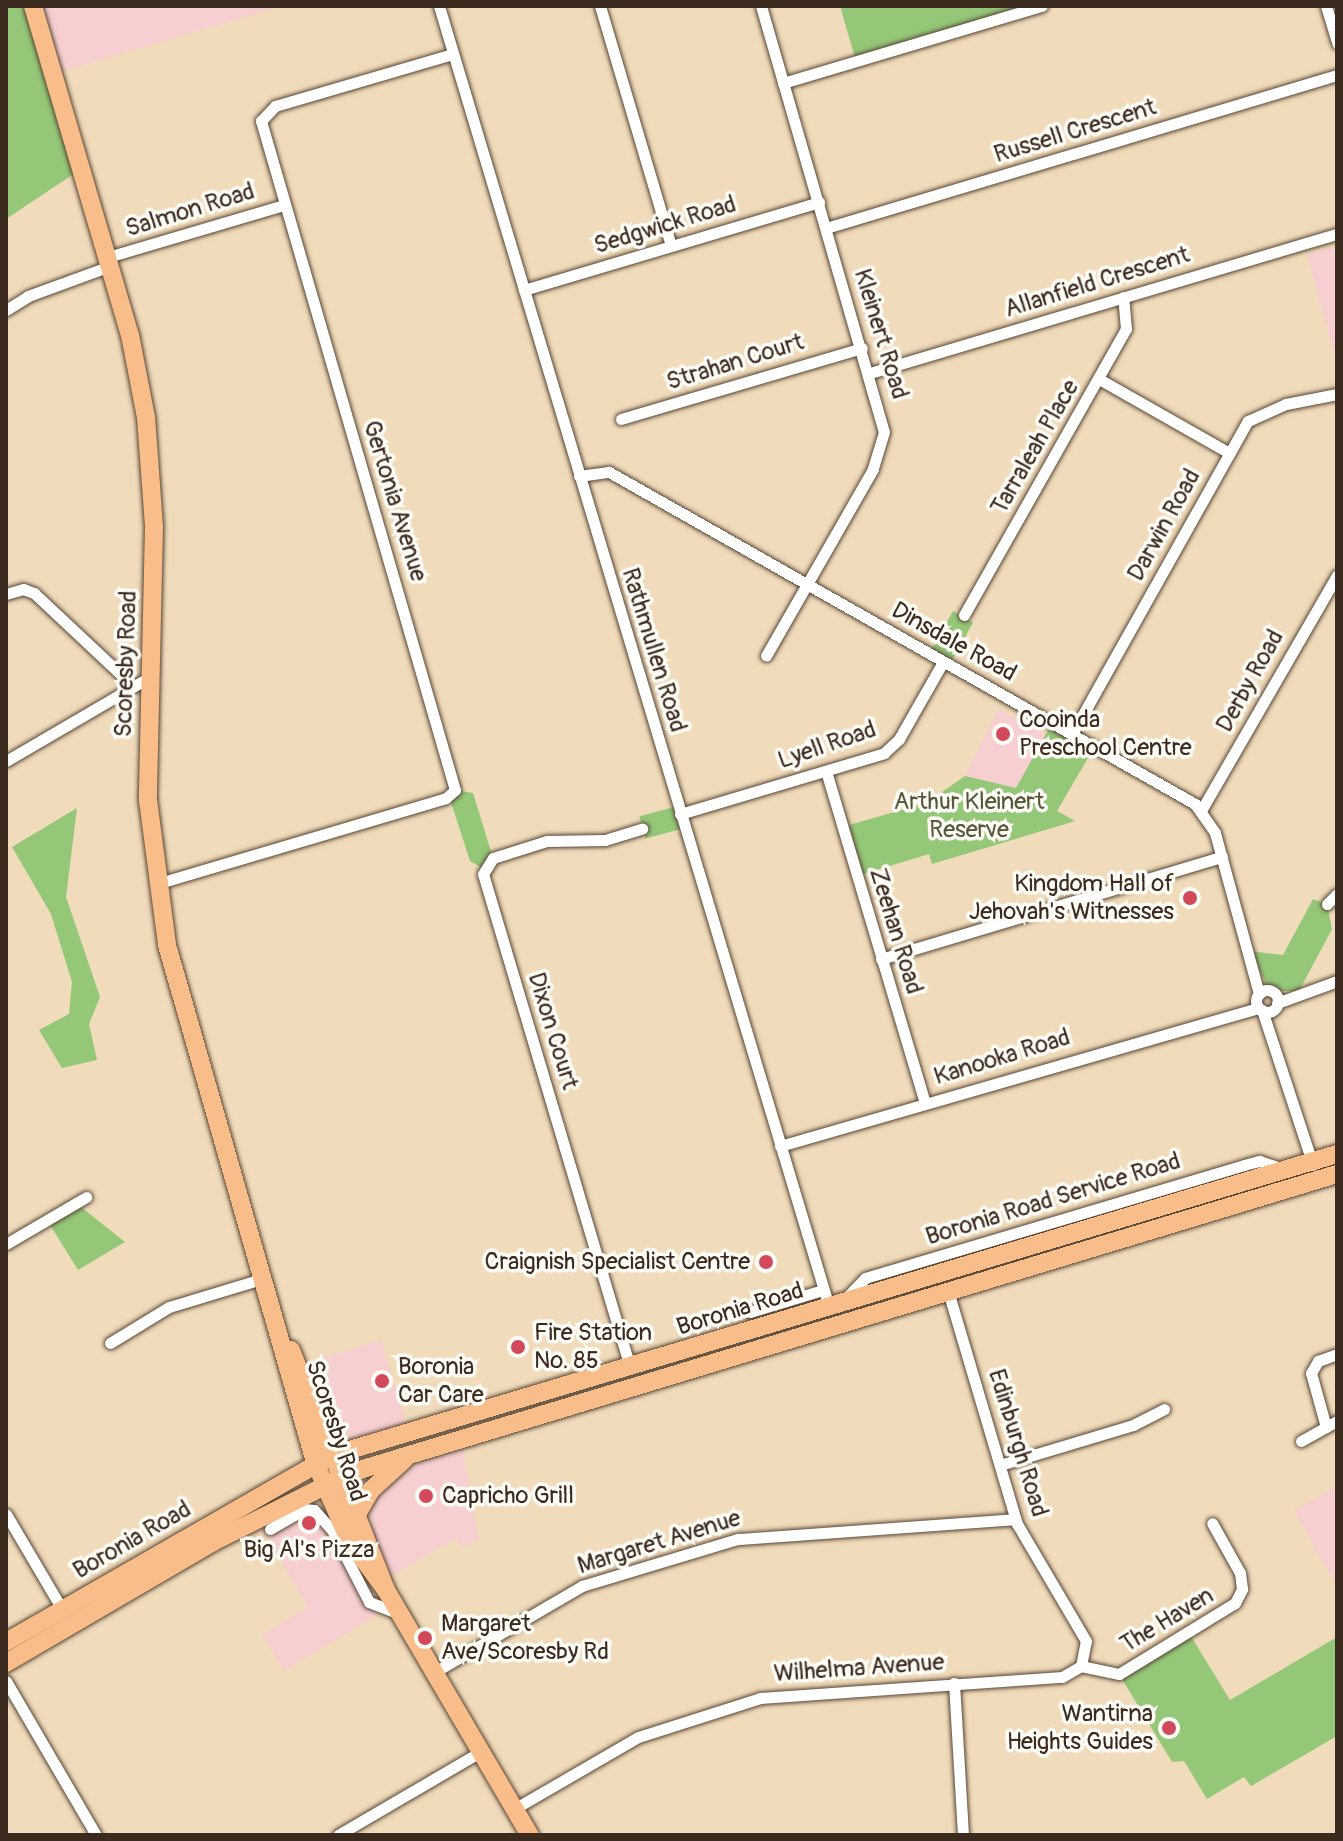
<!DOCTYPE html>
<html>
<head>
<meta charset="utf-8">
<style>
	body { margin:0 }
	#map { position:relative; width:1343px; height:1841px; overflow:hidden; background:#f0dbba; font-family:Pangolin,sans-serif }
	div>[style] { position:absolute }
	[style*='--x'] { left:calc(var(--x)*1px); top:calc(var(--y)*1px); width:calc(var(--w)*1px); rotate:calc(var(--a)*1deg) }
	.built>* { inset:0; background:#f7cfd1 }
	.green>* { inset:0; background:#95c778; transform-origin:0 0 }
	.roads { filter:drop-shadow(0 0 2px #564535) drop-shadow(0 0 2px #564535) }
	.street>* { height:11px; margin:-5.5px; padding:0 5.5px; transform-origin:5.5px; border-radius:5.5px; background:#fff }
	.street>.ring { margin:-5.5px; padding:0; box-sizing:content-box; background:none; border:11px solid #fff; border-radius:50% }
	.primary>* { height:18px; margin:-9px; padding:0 9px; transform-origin:9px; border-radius:9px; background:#f8bd89 }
	.dots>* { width:22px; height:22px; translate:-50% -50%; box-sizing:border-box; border:4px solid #fdfcf7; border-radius:50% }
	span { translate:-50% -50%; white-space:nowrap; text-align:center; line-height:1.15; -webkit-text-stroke:7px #fdfcf7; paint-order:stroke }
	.street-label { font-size:24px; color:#3b2a1e }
	.poi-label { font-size:24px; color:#3b2a1e }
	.left { translate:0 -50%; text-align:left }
	.right { translate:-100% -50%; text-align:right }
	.park-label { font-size:24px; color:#565939 }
	.frame { position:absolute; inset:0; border:8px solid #3b2a1e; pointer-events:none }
</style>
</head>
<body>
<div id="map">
	<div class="built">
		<i style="clip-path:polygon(33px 6px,282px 6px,53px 74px)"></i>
		<i style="clip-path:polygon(1332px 247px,1337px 262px,1337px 363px,1307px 255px)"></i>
		<i style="clip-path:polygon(998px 709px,1046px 735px,1016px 788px,965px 776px)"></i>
		<i style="clip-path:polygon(381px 1340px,409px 1433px,363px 1446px,330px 1425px,299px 1365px)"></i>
		<i style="clip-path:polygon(461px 1439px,479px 1540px,461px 1547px,456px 1538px,383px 1581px,356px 1516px,388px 1473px)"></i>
		<i style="clip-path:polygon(1337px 1487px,1337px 1587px,1294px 1510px)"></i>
		<i style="clip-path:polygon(311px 1501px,321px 1508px,380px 1613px,284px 1671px,262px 1635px,308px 1607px,262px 1528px)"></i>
	</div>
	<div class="green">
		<i style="clip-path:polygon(6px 6px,33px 6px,81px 169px,6px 219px)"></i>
		<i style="clip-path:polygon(840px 6px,1042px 6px,856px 61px)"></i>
		<i style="left:953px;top:611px;width:23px;height:48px;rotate:29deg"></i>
		<i style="clip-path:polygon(1052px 723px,1095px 746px,1057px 811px,1075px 821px,932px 864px,929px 854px,857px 876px,842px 827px,926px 803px,965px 776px,1016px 788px)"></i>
		<i style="clip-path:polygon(455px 790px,473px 793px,493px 858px,484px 869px,470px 861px,449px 796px)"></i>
		<i style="left:678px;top:806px;width:23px;height:40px;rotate:75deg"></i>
		<i style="clip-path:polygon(77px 808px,66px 897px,100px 997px,89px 1024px,97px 1060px,62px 1068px,39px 1030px,69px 1014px,72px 982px,51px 914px,12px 847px)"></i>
		<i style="clip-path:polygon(1313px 899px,1327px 904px,1332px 929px,1299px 991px,1270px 991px,1250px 951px,1283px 955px)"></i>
		<i style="clip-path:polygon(76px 1203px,125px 1242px,78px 1270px,47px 1220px)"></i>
		<i style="clip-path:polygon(1189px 1633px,1230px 1700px,1337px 1637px,1337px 1736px,1251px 1786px,1244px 1777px,1207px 1799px,1184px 1761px,1172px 1762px,1119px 1674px)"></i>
	</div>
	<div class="roads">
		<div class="street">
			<i style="--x:439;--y:6;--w:1358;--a:73.31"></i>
			<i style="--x:600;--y:6;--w:250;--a:73.5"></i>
			<i style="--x:761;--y:6;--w:443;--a:73.9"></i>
			<i style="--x:884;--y:432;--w:39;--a:107"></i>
			<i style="--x:873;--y:469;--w:215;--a:119.8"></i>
			<i style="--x:1326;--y:6;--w:39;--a:73"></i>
			<i style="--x:783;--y:83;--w:270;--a:-16.6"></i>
			<i style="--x:826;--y:228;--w:533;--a:-16.67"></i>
			<i style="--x:108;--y:257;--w:184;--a:-16.5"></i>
			<i style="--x:524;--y:290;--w:308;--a:-16.6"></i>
			<i style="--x:6;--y:310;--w:26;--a:-32"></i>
			<i style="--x:28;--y:296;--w:87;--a:-20.1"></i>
			<i style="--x:870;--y:373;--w:487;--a:-16.6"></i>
			<i style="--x:1099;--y:379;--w:150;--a:29.6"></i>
			<i style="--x:621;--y:419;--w:251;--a:-16.4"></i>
			<i style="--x:579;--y:476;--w:30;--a:-8"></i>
			<i style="--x:609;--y:472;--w:674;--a:29.53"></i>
			<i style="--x:1195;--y:804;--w:35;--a:55"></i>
			<i style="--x:1215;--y:833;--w:167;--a:74.7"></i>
			<i style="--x:6;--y:594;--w:18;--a:-16"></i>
			<i style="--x:23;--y:589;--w:12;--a:20"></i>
			<i style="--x:34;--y:593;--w:136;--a:43.2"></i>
			<i style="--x:964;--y:615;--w:329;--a:-60.5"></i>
			<i style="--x:1126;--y:329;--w:32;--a:-95"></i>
			<i style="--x:1072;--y:734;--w:359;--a:-60.7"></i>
			<i style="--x:1248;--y:421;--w:42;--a:-24.1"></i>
			<i style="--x:1286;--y:404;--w:52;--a:-11.1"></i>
			<i style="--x:6;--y:761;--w:167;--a:-30.3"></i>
			<i style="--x:826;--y:771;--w:346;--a:73.4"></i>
			<i style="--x:1202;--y:809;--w:270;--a:-60"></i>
			<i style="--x:680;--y:814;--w:213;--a:-16.6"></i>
			<i style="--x:884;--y:753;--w:21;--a:-43"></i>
			<i style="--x:899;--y:739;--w:89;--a:-60.3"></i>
			<i style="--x:156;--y:884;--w:302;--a:-16.5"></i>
			<i style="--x:446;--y:798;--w:12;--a:-42"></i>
			<i style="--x:455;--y:790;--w:697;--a:-106.17"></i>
			<i style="--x:261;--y:121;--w:21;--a:-47"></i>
			<i style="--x:275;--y:106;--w:185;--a:-16.3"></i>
			<i style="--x:1327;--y:904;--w:14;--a:-45"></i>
			<i style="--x:881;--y:959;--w:356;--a:-16.7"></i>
			<i class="ring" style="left:1256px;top:990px;width:11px;height:11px"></i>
			<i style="--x:1277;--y:1003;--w:64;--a:-20.1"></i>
			<i style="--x:1262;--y:1010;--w:163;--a:71.8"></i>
			<i style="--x:780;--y:1146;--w:498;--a:-16.1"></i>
			<i style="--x:6;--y:1244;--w:93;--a:-30.4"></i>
			<i style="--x:845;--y:1299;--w:29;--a:-46"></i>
			<i style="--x:865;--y:1278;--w:395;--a:-16.6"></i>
			<i style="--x:1244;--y:1165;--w:16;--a:-15"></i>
			<i style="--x:1259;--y:1161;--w:26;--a:18"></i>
			<i style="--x:750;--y:1312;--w:76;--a:-16.8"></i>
			<i style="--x:110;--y:1343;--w:69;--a:-31.4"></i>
			<i style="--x:169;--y:1307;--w:100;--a:-16.8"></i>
			<i style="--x:630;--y:1367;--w:514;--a:-106.6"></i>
			<i style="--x:483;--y:874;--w:19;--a:-58"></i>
			<i style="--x:493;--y:858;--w:57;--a:-17.5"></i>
			<i style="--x:547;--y:841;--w:58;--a:-1"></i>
			<i style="--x:605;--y:840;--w:39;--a:-17"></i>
			<i style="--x:1326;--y:1427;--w:56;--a:-105.5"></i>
			<i style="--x:1311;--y:1373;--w:14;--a:-60"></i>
			<i style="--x:1318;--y:1361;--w:20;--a:-20"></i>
			<i style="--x:1301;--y:1441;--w:41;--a:-29.1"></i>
			<i style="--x:1000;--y:1465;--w:139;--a:-16.7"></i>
			<i style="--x:1133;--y:1425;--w:35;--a:-27"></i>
			<i style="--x:6;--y:1514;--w:110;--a:59.5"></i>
			<i style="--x:270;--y:1529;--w:39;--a:-30"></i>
			<i style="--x:304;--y:1509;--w:10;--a:6"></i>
			<i style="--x:314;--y:1510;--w:27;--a:48"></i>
			<i style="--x:332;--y:1530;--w:81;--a:62.8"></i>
			<i style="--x:369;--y:1602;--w:30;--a:21"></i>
			<i style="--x:1081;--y:1666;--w:39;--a:12"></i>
			<i style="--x:1119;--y:1674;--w:136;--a:-31.5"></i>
			<i style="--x:1235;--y:1603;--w:16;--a:-63"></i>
			<i style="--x:1242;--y:1589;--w:16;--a:-97"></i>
			<i style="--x:1240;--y:1573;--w:57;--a:-119.2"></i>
			<i style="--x:433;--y:1673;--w:173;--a:-30.3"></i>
			<i style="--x:582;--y:1586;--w:163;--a:-16.8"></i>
			<i style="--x:738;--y:1539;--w:278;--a:-4.1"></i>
			<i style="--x:6;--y:1681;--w:178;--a:59.7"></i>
			<i style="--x:954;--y:1683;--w:152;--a:86.6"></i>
			<i style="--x:514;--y:1809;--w:143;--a:-30.1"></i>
			<i style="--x:638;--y:1737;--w:128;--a:-17.7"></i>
			<i style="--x:760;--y:1698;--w:303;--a:-4"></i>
			<i style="--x:1062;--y:1677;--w:22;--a:-30"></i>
			<i style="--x:1081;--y:1666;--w:25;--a:-79"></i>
			<i style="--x:1086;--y:1641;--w:136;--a:-120.5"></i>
			<i style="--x:1017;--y:1524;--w:246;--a:-106.5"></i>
			<i style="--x:338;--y:1835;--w:164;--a:-30.3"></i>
		</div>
		<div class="primary">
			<i style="--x:33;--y:6;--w:343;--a:73.6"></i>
			<i style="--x:130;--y:335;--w:84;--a:79"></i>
			<i style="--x:146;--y:417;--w:110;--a:85.8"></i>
			<i style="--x:154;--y:527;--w:273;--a:91.3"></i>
			<i style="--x:148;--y:800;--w:146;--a:82.5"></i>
			<i style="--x:167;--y:945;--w:538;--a:74.03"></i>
			<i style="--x:315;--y:1462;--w:85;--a:66.4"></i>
			<i style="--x:349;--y:1540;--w:62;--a:53.5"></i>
			<i style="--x:291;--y:1350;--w:258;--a:68.4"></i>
			<i style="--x:386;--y:1590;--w:284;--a:59.6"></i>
			<i style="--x:356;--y:1516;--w:30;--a:-60"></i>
			<i style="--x:371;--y:1490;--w:45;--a:-42.3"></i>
			<i style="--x:6;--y:1642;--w:377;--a:-29.8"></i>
			<i style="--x:333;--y:1455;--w:1048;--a:-16.69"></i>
			<i style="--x:6;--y:1663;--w:240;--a:-30.3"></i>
			<i style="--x:213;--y:1542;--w:157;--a:-26.6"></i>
			<i style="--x:353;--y:1472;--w:1028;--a:-16.85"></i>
		</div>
	</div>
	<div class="dots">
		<i style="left:1003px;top:734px;background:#d1495b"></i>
		<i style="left:1190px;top:898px;background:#d1495b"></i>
		<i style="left:766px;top:1262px;background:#d1495b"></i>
		<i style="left:518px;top:1347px;background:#d1495b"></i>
		<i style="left:382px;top:1381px;background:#d1495b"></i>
		<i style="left:426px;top:1496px;background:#d1495b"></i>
		<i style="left:309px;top:1523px;background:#d1495b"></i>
		<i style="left:425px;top:1638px;background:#d1495b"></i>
		<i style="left:1169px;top:1728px;background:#d1495b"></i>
	</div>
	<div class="street-label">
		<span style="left:1075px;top:131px;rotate:-17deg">Russell Crescent</span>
		<span style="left:190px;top:210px;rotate:-17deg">Salmon Road</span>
		<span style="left:665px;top:225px;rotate:-17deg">Sedgwick Road</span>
		<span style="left:1097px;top:282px;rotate:-17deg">Allanfield Crescent</span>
		<span style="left:881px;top:334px;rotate:73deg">Kleinert Road</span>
		<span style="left:735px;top:362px;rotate:-17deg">Strahan Court</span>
		<span style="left:1035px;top:447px;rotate:-60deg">Tarraleah Place</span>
		<span style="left:395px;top:501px;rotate:73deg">Gertonia Avenue</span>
		<span style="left:1164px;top:525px;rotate:-61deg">Darwin Road</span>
		<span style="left:954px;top:642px;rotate:29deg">Dinsdale Road</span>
		<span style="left:654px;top:650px;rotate:73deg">Rathmullen Road</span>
		<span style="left:126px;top:664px;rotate:-88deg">Scoresby Road</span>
		<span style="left:1250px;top:681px;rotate:-61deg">Derby Road</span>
		<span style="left:827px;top:745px;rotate:-19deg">Lyell Road</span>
		<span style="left:896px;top:931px;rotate:73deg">Zeehan Road</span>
		<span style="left:553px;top:1031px;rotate:73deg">Dixon Court</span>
		<span style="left:1002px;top:1057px;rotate:-17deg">Kanooka Road</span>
		<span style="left:1053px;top:1199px;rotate:-17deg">Boronia Road Service Road</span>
		<span style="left:740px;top:1309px;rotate:-17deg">Boronia Road</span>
		<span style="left:336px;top:1431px;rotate:72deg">Scoresby Road</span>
		<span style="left:1018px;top:1443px;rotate:73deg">Edinburgh Road</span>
		<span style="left:132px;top:1540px;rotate:-30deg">Boronia Road</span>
		<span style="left:659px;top:1542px;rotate:-17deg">Margaret Avenue</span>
		<span style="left:1167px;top:1620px;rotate:-31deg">The Haven</span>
		<span style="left:859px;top:1668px;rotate:-4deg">Wilhelma Avenue</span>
	</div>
	<div class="poi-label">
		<span class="left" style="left:1019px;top:734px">Cooinda<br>Preschool Centre</span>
		<span class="right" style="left:1174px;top:898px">Kingdom Hall of<br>Jehovah's Witnesses</span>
		<span class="right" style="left:750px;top:1262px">Craignish Specialist Centre</span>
		<span class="left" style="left:534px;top:1347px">Fire Station<br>No. 85</span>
		<span class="left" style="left:398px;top:1381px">Boronia<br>Car Care</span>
		<span class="left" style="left:442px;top:1496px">Capricho Grill</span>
		<span style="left:309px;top:1550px">Big Al's Pizza</span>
		<span class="left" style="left:441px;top:1638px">Margaret<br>Ave/Scoresby Rd</span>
		<span class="right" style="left:1153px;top:1728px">Wantirna<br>Heights Guides</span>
	</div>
	<div class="park-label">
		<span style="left:969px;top:816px">Arthur Kleinert<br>Reserve</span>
	</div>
	<div class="frame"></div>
</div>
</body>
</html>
